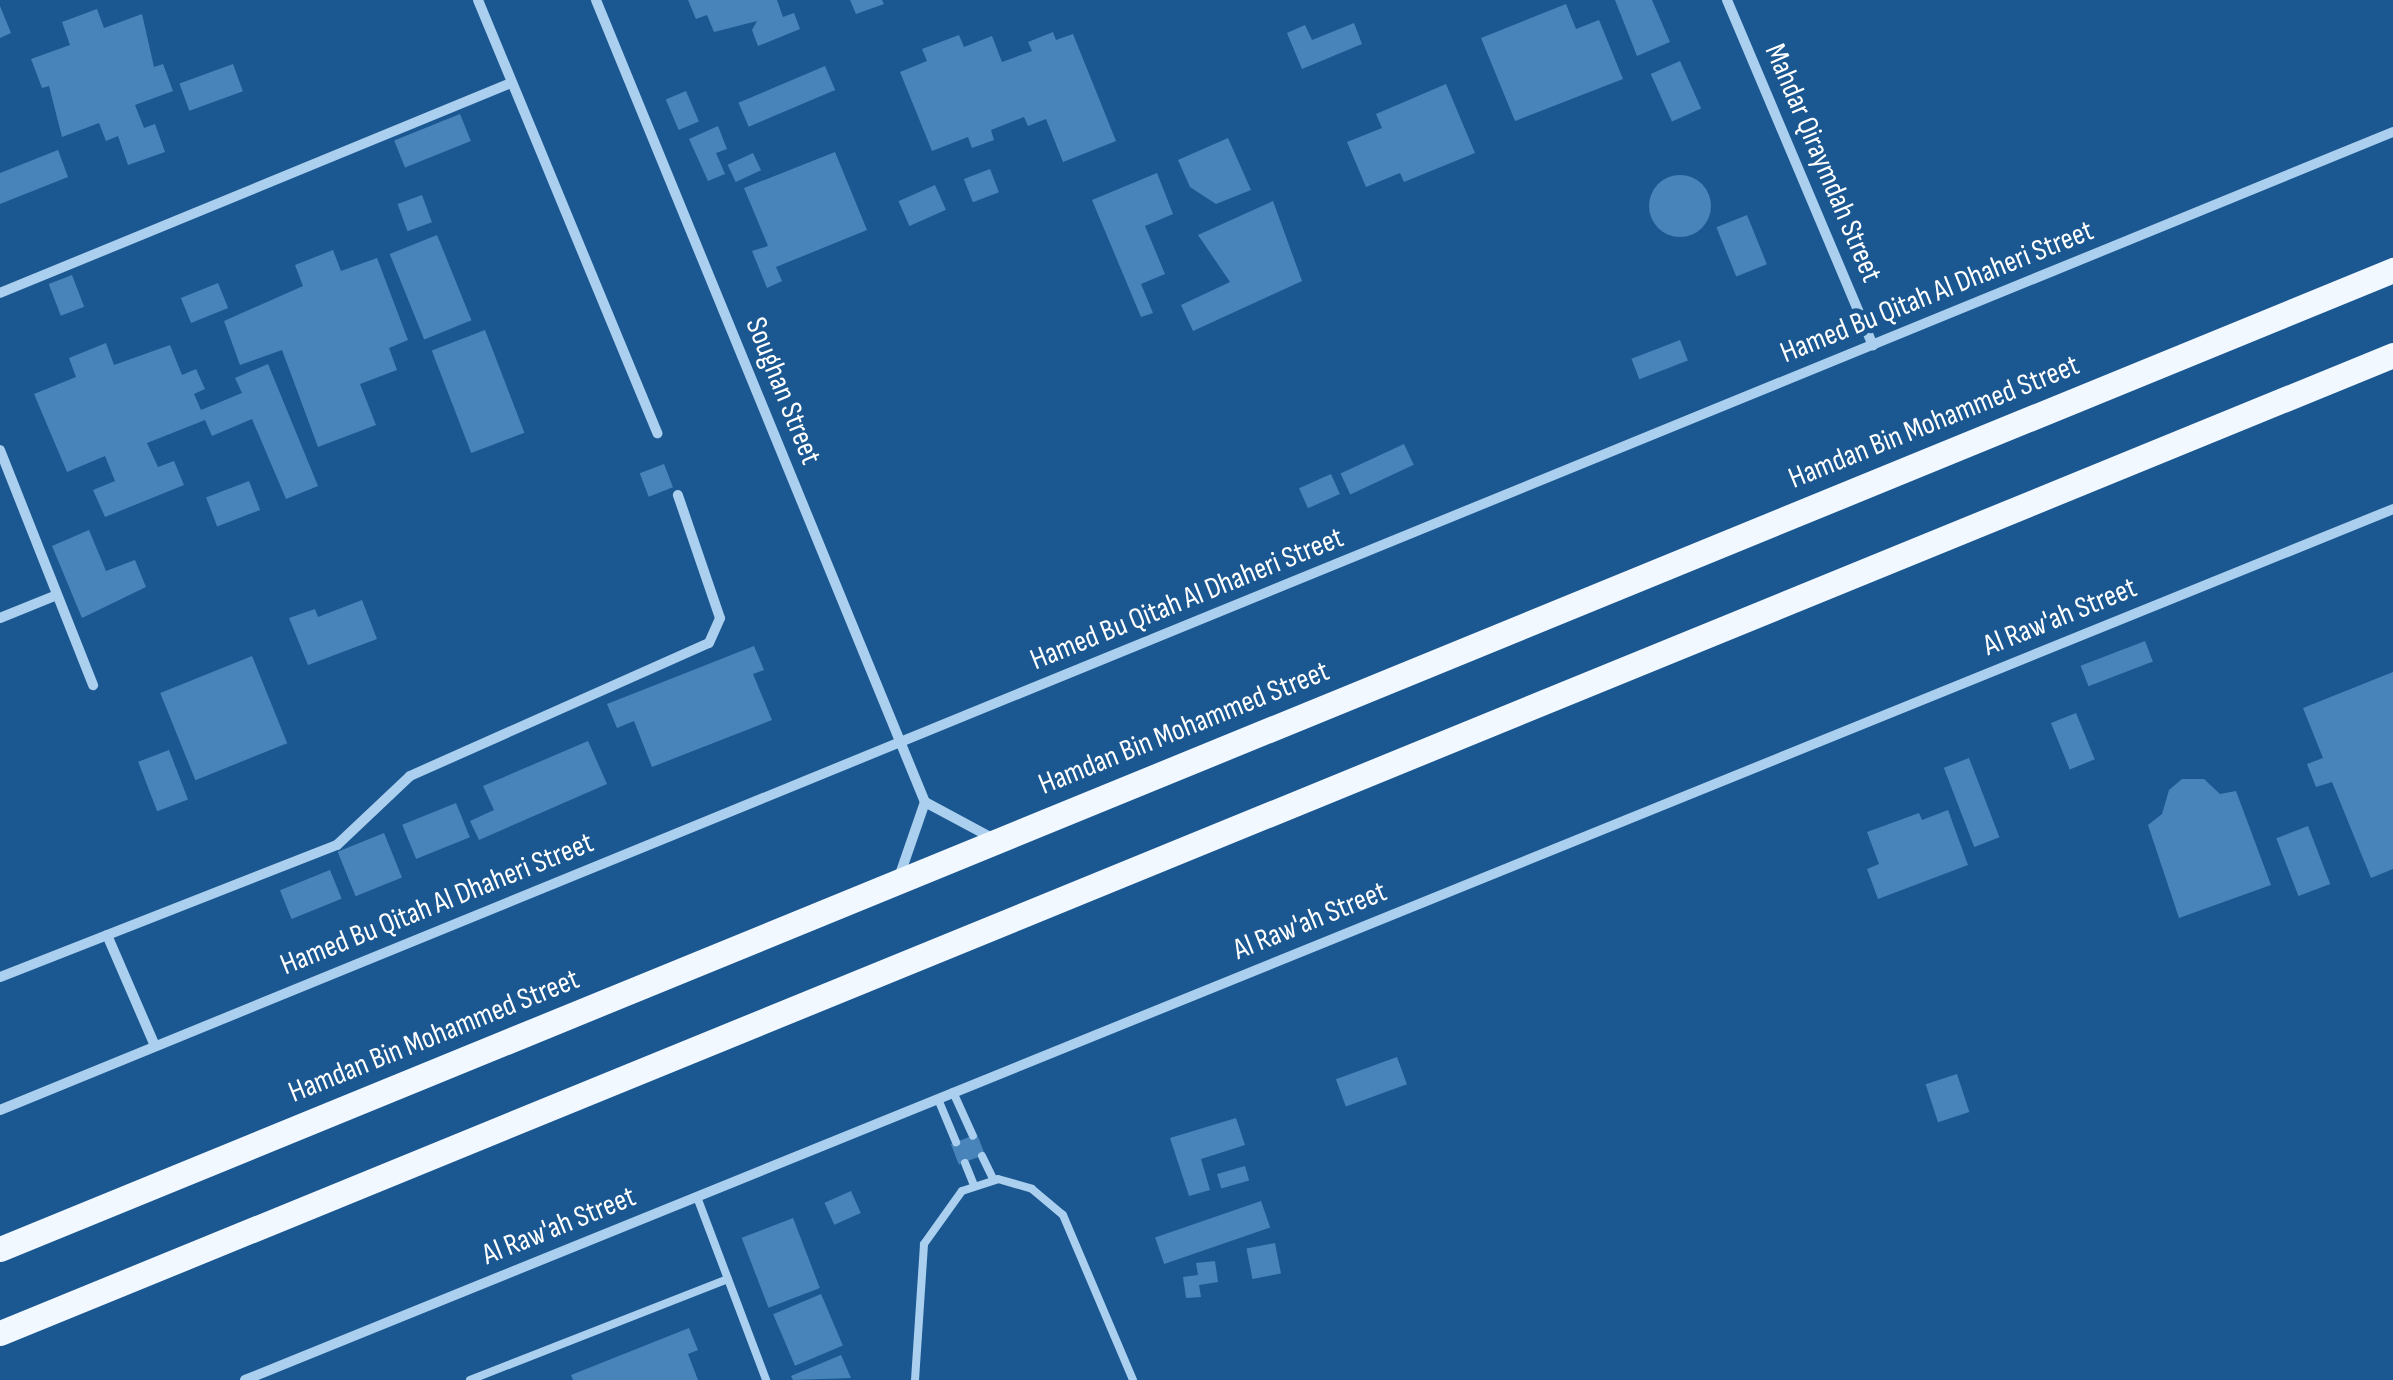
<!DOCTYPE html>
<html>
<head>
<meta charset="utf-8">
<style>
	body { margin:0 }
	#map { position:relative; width:2393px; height:1380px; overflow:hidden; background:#1b5891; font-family:"Sofia Sans Condensed",sans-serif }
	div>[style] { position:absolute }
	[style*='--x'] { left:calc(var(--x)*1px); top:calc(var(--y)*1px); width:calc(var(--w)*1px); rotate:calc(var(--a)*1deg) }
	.building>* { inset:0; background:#4884ba; transform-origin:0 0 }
	.round { border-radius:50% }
	.lane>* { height:8px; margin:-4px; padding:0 4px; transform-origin:4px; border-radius:4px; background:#abcfee }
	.street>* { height:10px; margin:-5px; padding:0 5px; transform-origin:5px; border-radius:5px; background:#abcfee }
	.primary>* { height:25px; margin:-12.5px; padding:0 12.5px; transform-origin:12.5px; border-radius:12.5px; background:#f2f8ff }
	span { translate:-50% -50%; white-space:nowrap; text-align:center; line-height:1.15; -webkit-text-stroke:10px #1b5891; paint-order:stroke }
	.street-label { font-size:30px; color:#fff }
</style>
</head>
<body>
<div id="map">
	<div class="building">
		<i style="clip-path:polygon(688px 0,777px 0,783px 17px,794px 13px,800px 29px,758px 46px,752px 30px,757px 21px,714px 32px,707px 15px,696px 19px)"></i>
		<i style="clip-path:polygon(850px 0,882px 0,884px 4px,856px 14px)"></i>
		<i style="clip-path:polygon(1615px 0,1652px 0,1670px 42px,1637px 56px)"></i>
		<i style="clip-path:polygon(1566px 4px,1576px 29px,1599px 20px,1623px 79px,1515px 121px,1481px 38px)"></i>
		<i style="clip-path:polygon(0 6px,11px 33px,0 38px)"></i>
		<i style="clip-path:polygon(97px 9px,104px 28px,142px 14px,154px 67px,163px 64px,173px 91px,135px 105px,144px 128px,155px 124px,165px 152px,128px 165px,118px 136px,106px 141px,99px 123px,62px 137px,49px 86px,42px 88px,31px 59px,70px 45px,62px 22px)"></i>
		<i style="clip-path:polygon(1354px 23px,1362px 44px,1302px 69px,1287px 33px,1305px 25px,1312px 40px)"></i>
		<i style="clip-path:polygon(1053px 32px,1056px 40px,1073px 34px,1116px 141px,1063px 162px,1046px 119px,1028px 126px,1024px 117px,991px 130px,994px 140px,972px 148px,968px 137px,932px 151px,900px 72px,927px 61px,922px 49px,959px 35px,964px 47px,992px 36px,1002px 62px,1032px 51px,1028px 42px)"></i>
		<i style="left:1680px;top:61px;width:52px;height:32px;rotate:66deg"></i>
		<i style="left:233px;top:64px;width:29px;height:57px;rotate:70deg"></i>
		<i style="left:825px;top:66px;width:26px;height:94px;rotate:67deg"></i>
		<i style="clip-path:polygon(1446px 84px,1475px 153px,1404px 182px,1400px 173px,1366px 187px,1347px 142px,1382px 128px,1376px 114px)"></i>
		<i style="left:686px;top:91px;width:33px;height:22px;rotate:67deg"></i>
		<i style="left:460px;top:114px;width:29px;height:71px;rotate:68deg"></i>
		<i style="clip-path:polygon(718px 126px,727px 149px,716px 153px,725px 174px,708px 181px,689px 139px)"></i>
		<i style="clip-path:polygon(1228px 138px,1251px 190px,1216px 204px,1190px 187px,1178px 160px)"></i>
		<i style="clip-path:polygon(58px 150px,68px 177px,0 204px,0 173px)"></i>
		<i style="clip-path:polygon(835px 152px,867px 230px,776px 267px,782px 281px,767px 288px,752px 251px,768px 246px,744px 188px)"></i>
		<i style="left:753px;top:153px;width:19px;height:28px;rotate:65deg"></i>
		<i style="left:990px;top:169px;width:25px;height:28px;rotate:69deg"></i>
		<i style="clip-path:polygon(1157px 173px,1173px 214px,1145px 226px,1165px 274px,1141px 284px,1153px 313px,1141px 317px,1092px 200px)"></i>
		<i class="round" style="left:1649px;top:175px;width:62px;height:62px"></i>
		<i style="left:935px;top:185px;width:27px;height:40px;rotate:66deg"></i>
		<i style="left:422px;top:195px;width:29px;height:26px;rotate:70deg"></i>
		<i style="clip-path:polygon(1273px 201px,1302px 281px,1193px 331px,1181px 305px,1230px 282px,1198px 235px)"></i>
		<i style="left:1747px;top:215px;width:53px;height:33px;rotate:68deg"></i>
		<i style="left:437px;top:235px;width:92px;height:51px;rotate:68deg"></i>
		<i style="clip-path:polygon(333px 250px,341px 271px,377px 258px,408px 340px,389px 348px,397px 370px,360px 384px,376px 425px,318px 447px,282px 350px,240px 365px,224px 321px,303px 286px,295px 265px)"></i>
		<i style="left:72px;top:275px;width:34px;height:25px;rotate:69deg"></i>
		<i style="left:218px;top:283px;width:27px;height:40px;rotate:68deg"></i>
		<i style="left:485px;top:330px;width:110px;height:57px;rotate:69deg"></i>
		<i style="left:1680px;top:340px;width:22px;height:52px;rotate:69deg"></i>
		<i style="clip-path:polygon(106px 343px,114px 365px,170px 345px,182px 375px,196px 369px,205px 389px,194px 394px,201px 410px,242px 393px,235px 378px,268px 364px,318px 486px,286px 499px,252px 419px,212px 436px,205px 420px,147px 443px,158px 467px,174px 461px,184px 485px,105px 517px,93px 490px,115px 481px,105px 456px,67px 472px,34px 394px,76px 377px,69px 358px)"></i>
		<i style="left:1404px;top:444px;width:23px;height:70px;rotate:65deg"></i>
		<i style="left:664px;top:464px;width:25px;height:26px;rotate:69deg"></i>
		<i style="left:1331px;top:474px;width:22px;height:35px;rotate:66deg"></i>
		<i style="left:249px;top:481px;width:31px;height:46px;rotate:69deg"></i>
		<i style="clip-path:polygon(89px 530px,106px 571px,135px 560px,146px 587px,82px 618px,52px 546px)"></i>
		<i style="clip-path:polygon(362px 600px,377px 639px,308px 665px,289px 618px,315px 609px,318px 617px)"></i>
		<i style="left:2145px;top:641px;width:22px;height:69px;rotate:69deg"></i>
		<i style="clip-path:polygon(754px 646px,764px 670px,753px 674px,772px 720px,652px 767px,634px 721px,617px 728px,607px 704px)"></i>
		<i style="left:252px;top:656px;width:94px;height:99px;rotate:68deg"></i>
		<i style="clip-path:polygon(2393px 672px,2393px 869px,2371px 878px,2332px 782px,2316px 787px,2307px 764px,2323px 758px,2303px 708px)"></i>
		<i style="left:2076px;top:713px;width:50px;height:27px;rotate:68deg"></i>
		<i style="clip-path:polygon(588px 741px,607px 784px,479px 840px,470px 821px,494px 810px,483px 786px)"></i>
		<i style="left:169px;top:750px;width:53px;height:33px;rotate:69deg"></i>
		<i style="left:1969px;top:758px;width:85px;height:27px;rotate:69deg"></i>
		<i style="clip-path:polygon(2182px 779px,2204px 779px,2220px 794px,2236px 791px,2271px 885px,2179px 918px,2148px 825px,2162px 814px,2169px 790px)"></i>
		<i style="left:456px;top:803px;width:37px;height:58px;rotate:68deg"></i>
		<i style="clip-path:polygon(1948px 810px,1968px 865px,1878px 899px,1867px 869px,1879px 864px,1867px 832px,1919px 813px,1922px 820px)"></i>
		<i style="left:2308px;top:826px;width:62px;height:34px;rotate:69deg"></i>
		<i style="left:384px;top:833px;width:48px;height:50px;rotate:68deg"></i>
		<i style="left:330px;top:870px;width:31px;height:54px;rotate:68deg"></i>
		<i style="left:1397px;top:1057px;width:29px;height:65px;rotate:70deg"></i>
		<i style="left:1957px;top:1074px;width:40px;height:33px;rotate:72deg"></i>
		<i style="clip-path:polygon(1236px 1118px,1245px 1145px,1201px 1159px,1210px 1190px,1189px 1196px,1170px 1138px)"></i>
		<i style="left:977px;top:1134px;width:22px;height:28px;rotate:69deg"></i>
		<i style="left:1245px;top:1166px;width:15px;height:29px;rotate:74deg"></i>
		<i style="left:851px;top:1191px;width:24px;height:29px;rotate:66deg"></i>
		<i style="left:1261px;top:1201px;width:28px;height:112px;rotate:71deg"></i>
		<i style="left:793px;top:1218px;width:75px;height:55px;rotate:69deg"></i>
		<i style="left:1275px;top:1243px;width:31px;height:29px;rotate:79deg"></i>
		<i style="clip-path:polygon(1215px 1261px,1218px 1282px,1199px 1285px,1201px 1297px,1186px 1298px,1183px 1277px,1198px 1275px,1196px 1263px)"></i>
		<i style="left:821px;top:1294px;width:56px;height:52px;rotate:67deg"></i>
		<i style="clip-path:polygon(689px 1328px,698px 1350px,688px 1354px,698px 1380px,573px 1380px,571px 1375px)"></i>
		<i style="clip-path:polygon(841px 1355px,851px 1378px,793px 1380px,791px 1376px)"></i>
	</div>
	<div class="lane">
		<i style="--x:953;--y:1092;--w:48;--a:65.6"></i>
		<i style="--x:938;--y:1099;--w:47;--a:67.3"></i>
		<i style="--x:982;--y:1156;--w:25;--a:64"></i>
		<i style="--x:965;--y:1163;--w:24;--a:68"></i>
		<i style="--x:697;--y:1197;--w:196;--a:69.3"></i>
		<i style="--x:470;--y:1380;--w:277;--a:-21.4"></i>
		<i style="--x:915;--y:1380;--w:136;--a:-86.2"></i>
		<i style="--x:924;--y:1244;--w:65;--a:-54.4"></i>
		<i style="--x:962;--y:1191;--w:38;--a:-18"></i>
		<i style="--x:998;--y:1179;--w:35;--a:16"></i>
		<i style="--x:1032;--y:1189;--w:40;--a:40"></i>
		<i style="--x:1063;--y:1215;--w:179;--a:67"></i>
	</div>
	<div class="street">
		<i style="--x:478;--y:0;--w:469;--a:67.5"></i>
		<i style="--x:596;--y:0;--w:867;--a:67.7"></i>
		<i style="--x:925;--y:802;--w:76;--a:109.1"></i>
		<i style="--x:1727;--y:0;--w:375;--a:67.1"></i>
		<i style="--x:0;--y:293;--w:552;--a:-22.34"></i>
		<i style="--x:0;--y:450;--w:253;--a:68.4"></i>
		<i style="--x:0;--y:618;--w:61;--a:-22"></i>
		<i style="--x:925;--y:802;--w:78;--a:28.2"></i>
		<i style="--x:107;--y:935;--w:121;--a:66.6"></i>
		<i style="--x:0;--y:977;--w:362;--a:-21.4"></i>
		<i style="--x:337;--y:845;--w:100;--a:-43.4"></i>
		<i style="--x:410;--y:776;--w:327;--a:-24"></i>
		<i style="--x:709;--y:643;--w:27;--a:-66"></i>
		<i style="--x:720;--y:618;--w:130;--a:-108.9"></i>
		<i style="--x:0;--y:1110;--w:2585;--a:-22.23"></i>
		<i style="--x:245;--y:1380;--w:2318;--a:-22.07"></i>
	</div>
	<div class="primary">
		<i style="--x:0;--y:1249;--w:2586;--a:-22.25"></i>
		<i style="--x:0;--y:1333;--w:2585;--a:-22.23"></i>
	</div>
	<div class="street-label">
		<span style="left:1823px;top:163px;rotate:67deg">Mahdar Qiraymdah Street</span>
		<span style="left:1937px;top:292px;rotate:-22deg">Hamed Bu Qitah Al Dhaheri Street</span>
		<span style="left:783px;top:391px;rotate:68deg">Soughan Street</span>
		<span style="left:1934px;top:422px;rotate:-22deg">Hamdan Bin Mohammed Street</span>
		<span style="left:1187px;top:599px;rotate:-22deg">Hamed Bu Qitah Al Dhaheri Street</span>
		<span style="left:2060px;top:617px;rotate:-22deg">Al Raw'ah Street</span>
		<span style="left:1184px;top:728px;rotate:-22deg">Hamdan Bin Mohammed Street</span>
		<span style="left:437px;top:904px;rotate:-22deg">Hamed Bu Qitah Al Dhaheri Street</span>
		<span style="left:1310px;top:921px;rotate:-22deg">Al Raw'ah Street</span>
		<span style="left:434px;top:1036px;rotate:-22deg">Hamdan Bin Mohammed Street</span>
		<span style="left:559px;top:1226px;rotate:-22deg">Al Raw'ah Street</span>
	</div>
</div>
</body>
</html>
